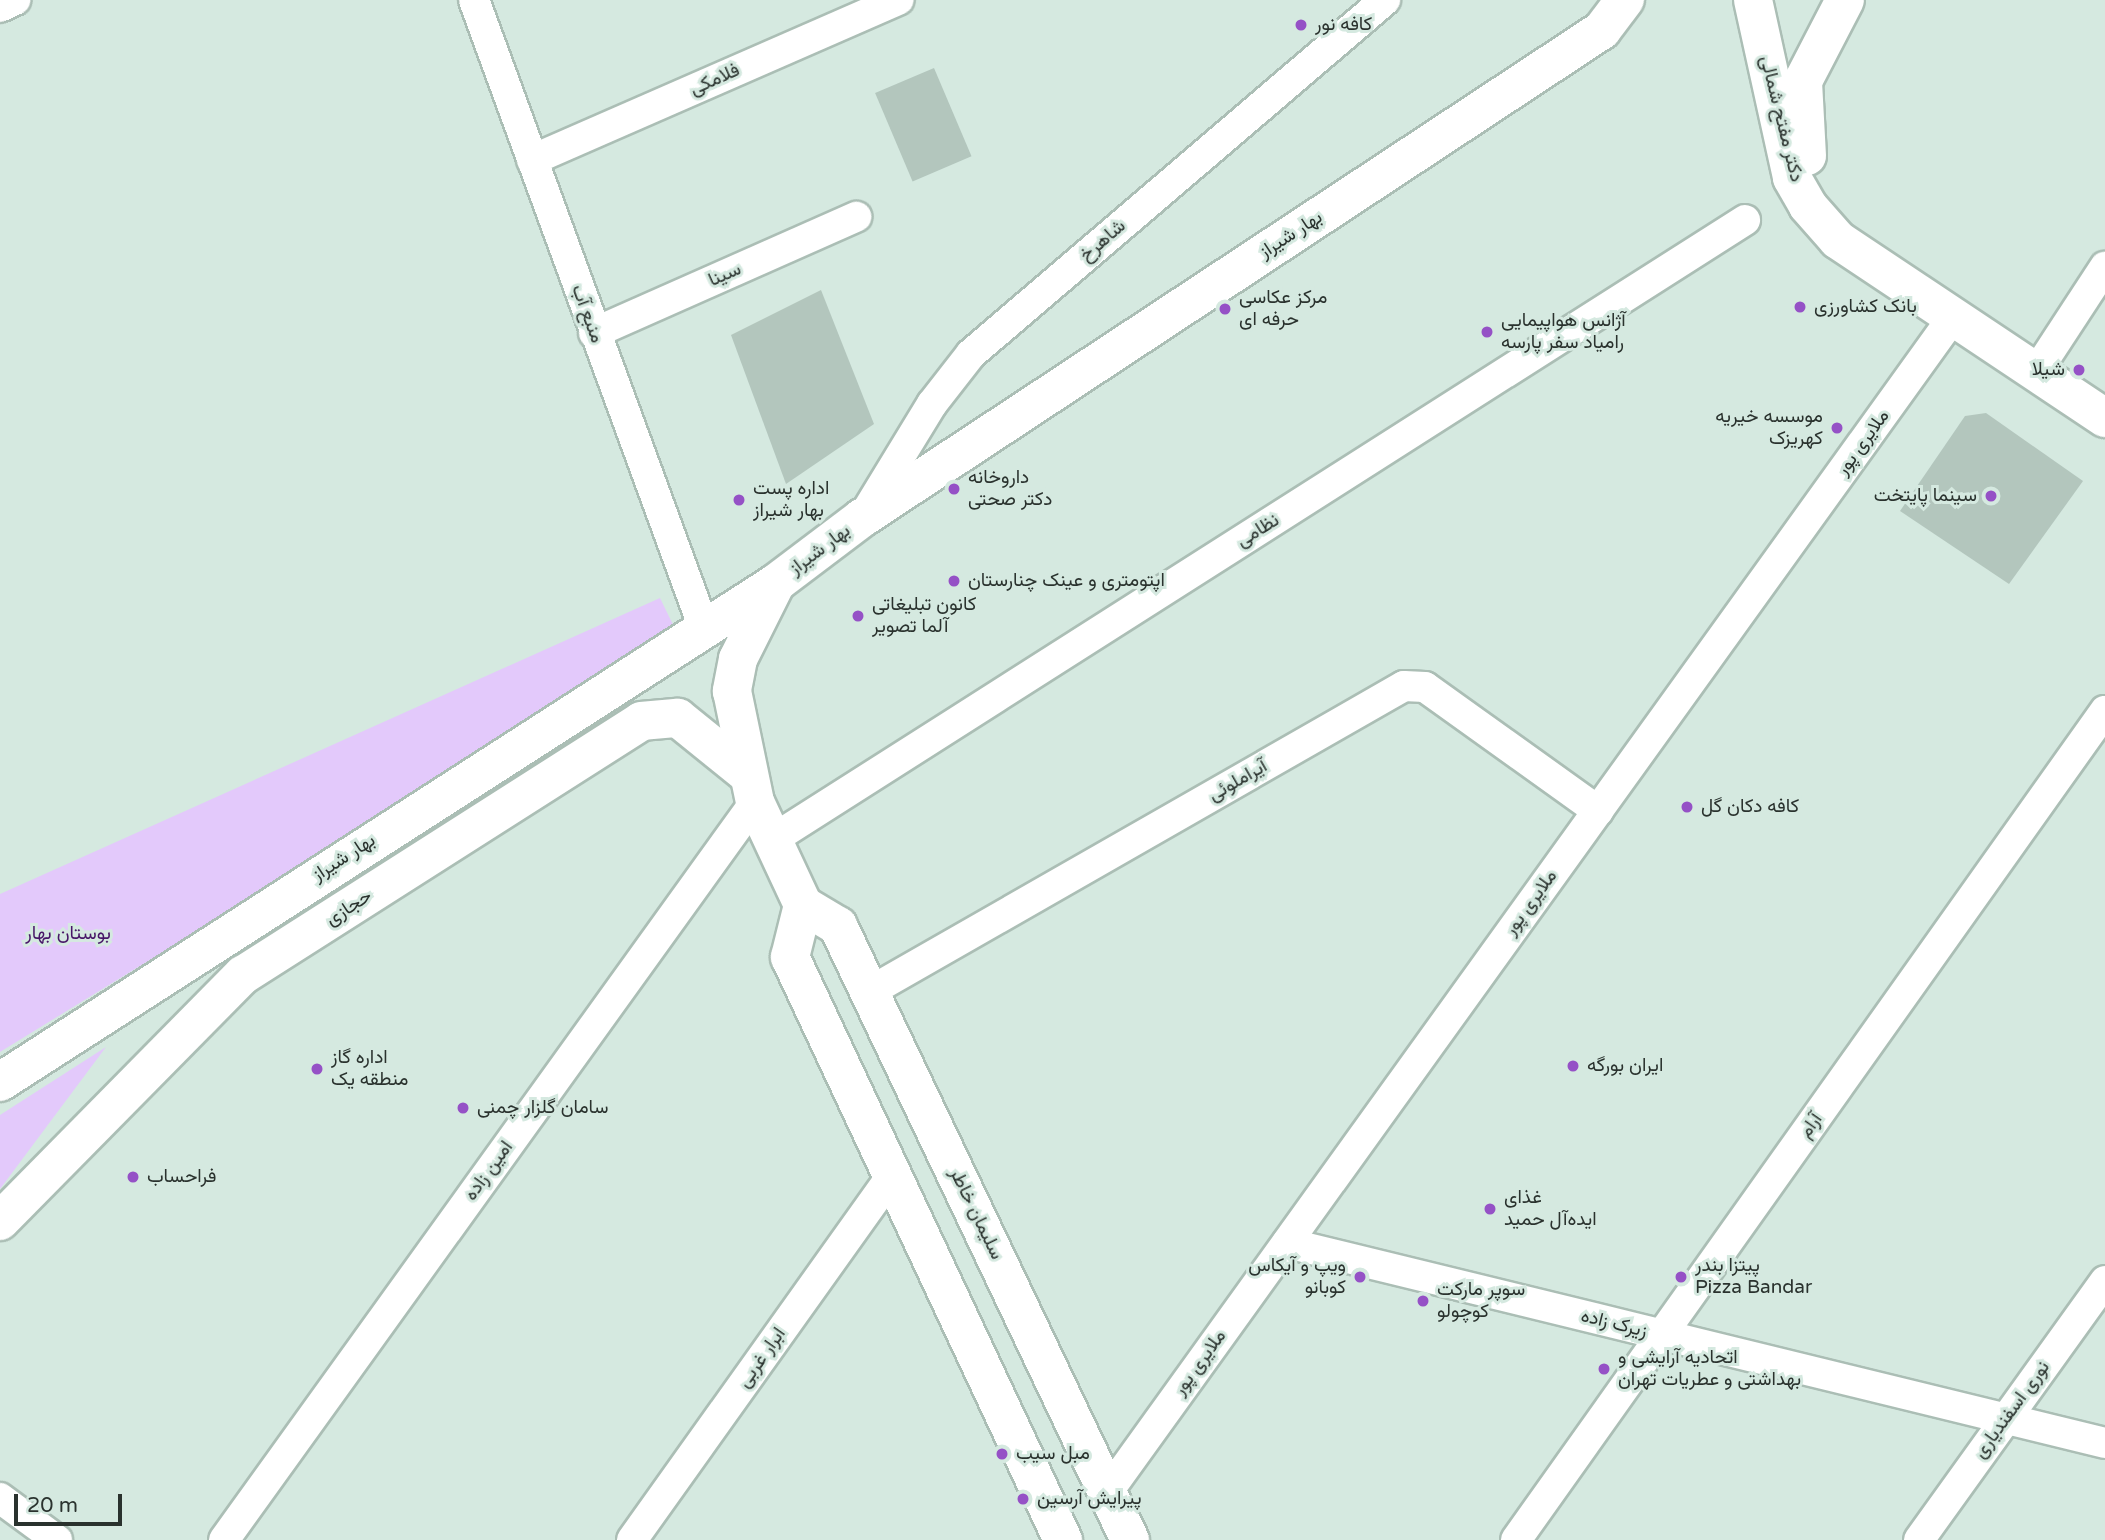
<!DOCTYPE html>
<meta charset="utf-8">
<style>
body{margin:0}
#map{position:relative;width:2105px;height:1540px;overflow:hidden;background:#d5e9e0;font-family:"Varela Round",Vazirmatn,sans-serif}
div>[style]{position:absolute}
.green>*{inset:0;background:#e3c9fb}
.building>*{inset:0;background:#b3c6bd;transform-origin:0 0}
.roads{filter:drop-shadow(2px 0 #abbeb5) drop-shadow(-2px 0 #abbeb5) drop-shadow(0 2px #abbeb5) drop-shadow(0 -2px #abbeb5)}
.street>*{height:30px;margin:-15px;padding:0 15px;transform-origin:15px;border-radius:15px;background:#fff}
.secondary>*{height:38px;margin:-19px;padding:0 19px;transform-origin:19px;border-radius:19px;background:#fff}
.dots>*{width:19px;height:19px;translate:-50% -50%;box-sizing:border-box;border:4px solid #d5e9e0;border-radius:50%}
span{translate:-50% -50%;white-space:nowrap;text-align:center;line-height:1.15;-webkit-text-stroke:6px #d5e9e0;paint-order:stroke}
.poi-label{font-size:19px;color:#2a322e}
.left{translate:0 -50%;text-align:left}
.right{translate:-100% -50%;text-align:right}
.street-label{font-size:19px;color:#2a322e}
.park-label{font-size:19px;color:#471667}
.scale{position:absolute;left:14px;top:1494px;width:108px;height:32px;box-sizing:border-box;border:4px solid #2a322e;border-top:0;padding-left:9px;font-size:21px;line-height:24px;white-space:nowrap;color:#2a322e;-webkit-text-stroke:5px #d5e9e0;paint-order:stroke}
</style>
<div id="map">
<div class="green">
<div style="clip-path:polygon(660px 598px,678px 635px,0 1052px,0 894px)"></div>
<div style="clip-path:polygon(106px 1047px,0 1189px,0 1115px)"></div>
</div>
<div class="building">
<div style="left:934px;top:68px;width:96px;height:64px;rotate:67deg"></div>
<div style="clip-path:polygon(821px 290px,874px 424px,786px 484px,731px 335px)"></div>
<div style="clip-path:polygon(1986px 413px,2083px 481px,2009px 584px,1900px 511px,1965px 416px)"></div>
</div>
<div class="roads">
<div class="street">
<div style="left:474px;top:0;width:669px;rotate:69.89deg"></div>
<div style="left:0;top:7px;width:17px;rotate:-25deg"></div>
<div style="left:532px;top:160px;width:400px;rotate:-23.6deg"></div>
<div style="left:594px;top:333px;width:287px;rotate:-23.9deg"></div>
<div style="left:2046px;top:357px;width:108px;rotate:-56.8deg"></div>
<div style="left:866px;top:512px;width:127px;rotate:-58.6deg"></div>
<div style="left:932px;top:404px;width:63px;rotate:-52deg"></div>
<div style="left:971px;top:354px;width:545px;rotate:-40.53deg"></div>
<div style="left:770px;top:841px;width:1156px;rotate:-32.49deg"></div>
<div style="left:869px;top:992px;width:616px;rotate:-29.77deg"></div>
<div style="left:1404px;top:686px;width:21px;rotate:3deg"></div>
<div style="left:1425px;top:687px;width:213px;rotate:35.6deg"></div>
<div style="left:1287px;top:1243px;width:842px;rotate:13.74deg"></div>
<div style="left:1109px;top:1490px;width:1446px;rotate:-54.26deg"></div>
<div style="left:0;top:1498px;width:71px;rotate:36.4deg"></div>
<div style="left:224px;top:1540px;width:909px;rotate:-54.26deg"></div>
<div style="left:632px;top:1540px;width:448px;rotate:-54.5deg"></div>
<div style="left:1516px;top:1540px;width:1017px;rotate:-54.61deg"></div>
<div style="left:1919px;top:1540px;width:319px;rotate:-54.3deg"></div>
</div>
<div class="secondary">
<div style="left:1753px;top:0;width:182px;rotate:77.6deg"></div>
<div style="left:1792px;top:178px;width:32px;rotate:60deg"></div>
<div style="left:1808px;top:206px;width:45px;rotate:48.6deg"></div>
<div style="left:1838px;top:240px;width:321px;rotate:33.7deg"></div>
<div style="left:1807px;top:156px;width:75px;rotate:-93.1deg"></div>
<div style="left:1803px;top:81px;width:91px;rotate:-62.6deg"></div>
<div style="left:776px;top:583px;width:85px;rotate:116.6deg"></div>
<div style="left:738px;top:659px;width:33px;rotate:101deg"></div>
<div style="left:732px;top:691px;width:113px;rotate:78.3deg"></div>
<div style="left:755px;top:802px;width:114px;rotate:65deg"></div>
<div style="left:803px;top:905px;width:41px;rotate:31deg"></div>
<div style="left:838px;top:926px;width:680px;rotate:64.57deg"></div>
<div style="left:803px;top:905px;width:54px;rotate:104deg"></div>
<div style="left:790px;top:957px;width:644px;rotate:64.91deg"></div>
<div style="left:0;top:1082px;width:923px;rotate:-32.74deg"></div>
<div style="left:776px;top:583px;width:108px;rotate:-37.1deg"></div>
<div style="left:862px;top:518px;width:886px;rotate:-33.4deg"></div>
<div style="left:1602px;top:30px;width:38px;rotate:-53deg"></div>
<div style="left:0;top:1221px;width:346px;rotate:-45.4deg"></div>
<div style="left:243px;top:975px;width:472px;rotate:-32.5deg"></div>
<div style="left:641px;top:721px;width:37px;rotate:-5deg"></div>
<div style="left:678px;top:718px;width:86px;rotate:38.9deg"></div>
</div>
</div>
<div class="dots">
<div style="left:1301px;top:25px;background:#9551c6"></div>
<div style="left:1800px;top:307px;background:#9551c6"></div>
<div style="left:1225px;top:309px;background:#9551c6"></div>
<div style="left:1487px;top:332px;background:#9551c6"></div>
<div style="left:2079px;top:370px;background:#9551c6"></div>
<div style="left:1837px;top:428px;background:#9551c6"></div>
<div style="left:954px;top:489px;background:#9551c6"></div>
<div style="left:1991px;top:496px;background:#9551c6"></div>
<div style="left:739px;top:500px;background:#9551c6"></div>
<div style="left:954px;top:581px;background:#9551c6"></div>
<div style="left:858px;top:616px;background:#9551c6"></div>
<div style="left:1687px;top:807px;background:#9551c6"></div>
<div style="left:1573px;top:1066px;background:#9551c6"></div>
<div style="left:317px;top:1069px;background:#9551c6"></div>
<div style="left:463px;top:1108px;background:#9551c6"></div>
<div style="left:133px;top:1177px;background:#9551c6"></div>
<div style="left:1490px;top:1209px;background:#9551c6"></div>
<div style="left:1360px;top:1277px;background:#9551c6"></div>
<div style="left:1681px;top:1277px;background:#9551c6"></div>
<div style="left:1423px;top:1301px;background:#9551c6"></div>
<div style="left:1604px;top:1369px;background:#9551c6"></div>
<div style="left:1002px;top:1454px;background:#9551c6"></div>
<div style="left:1023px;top:1499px;background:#9551c6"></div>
</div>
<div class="poi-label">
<span class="left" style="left:1315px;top:25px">کافه نور</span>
<span class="left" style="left:1239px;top:309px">مرکز عکاسی<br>حرفه ای</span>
<span class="left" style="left:1814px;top:307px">بانک کشاورزی</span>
<span class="left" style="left:1501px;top:332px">آژانس هواپیمایی<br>رامیاد سفر پارسه</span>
<span class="right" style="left:2065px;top:370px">شیلا</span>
<span class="right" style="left:1823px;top:428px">موسسه خیریه<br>کهریزک</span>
<span class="left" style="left:968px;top:489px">داروخانه<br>دکتر صحتی</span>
<span class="left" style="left:753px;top:500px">اداره پست<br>بهار شیراز</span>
<span class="right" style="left:1977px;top:496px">سینما پایتخت</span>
<span class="left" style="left:968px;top:581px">اپتومتری و عینک چنارستان</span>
<span class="left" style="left:872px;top:616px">کانون تبلیغاتی<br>آلما تصویر</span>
<span class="left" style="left:1701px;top:807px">کافه دکان گل</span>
<span class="left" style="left:331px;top:1069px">اداره گاز<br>منطقه یک</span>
<span class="left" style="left:1587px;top:1066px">ایران بورگه</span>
<span class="left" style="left:477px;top:1108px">سامان گلزار چمنی</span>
<span class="left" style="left:147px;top:1177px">فراحساب</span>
<span class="left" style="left:1504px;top:1209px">غذای<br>ایده‌آل حمید</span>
<span class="right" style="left:1346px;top:1277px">ویپ و آیکاس<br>کوبانو</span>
<span class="left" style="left:1695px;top:1277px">پیتزا بندر<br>Pizza Bandar</span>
<span class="left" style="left:1437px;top:1301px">سوپر مارکت<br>کوچولو</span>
<span class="left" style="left:1618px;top:1369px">اتحادیه آرایشی و<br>بهداشتی و عطریات تهران</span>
<span class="left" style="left:1016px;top:1454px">مبل سیب</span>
<span class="left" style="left:1037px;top:1499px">پیرایش آرسین</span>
</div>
<div class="street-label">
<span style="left:715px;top:80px;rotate:-24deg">فلامکی</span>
<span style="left:1781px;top:119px;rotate:76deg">دکتر مفتح شمالی</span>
<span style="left:1291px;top:235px;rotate:-33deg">بهار شیراز</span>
<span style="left:1103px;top:241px;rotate:-41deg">شاهرخ</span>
<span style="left:725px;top:275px;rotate:-24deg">سینا</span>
<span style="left:587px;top:314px;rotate:70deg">منبع آب</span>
<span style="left:1863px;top:443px;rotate:-54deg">ملایری پور</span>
<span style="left:1258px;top:531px;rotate:-32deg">نظامی</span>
<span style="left:820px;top:550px;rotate:-37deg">بهار شیراز</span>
<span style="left:1238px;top:781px;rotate:-30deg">آیراملوئی</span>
<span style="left:344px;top:858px;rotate:-33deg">بهار شیراز</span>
<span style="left:1531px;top:903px;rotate:-54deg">ملایری پور</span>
<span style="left:349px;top:908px;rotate:-33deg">حجازی</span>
<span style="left:1811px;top:1126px;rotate:-55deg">آرام</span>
<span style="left:489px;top:1171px;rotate:-54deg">امین زاده</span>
<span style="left:976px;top:1214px;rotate:64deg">سلیمان خاطر</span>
<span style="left:1614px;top:1324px;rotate:14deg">زیرک زاده</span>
<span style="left:762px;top:1358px;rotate:-55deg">ابرار غربی</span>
<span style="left:1200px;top:1363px;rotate:-54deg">ملایری پور</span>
<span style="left:2012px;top:1410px;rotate:-54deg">نوری اسفندیاری</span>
</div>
<div class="park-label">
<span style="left:68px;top:934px">بوستان بهار</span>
</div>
<div class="scale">20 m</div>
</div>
